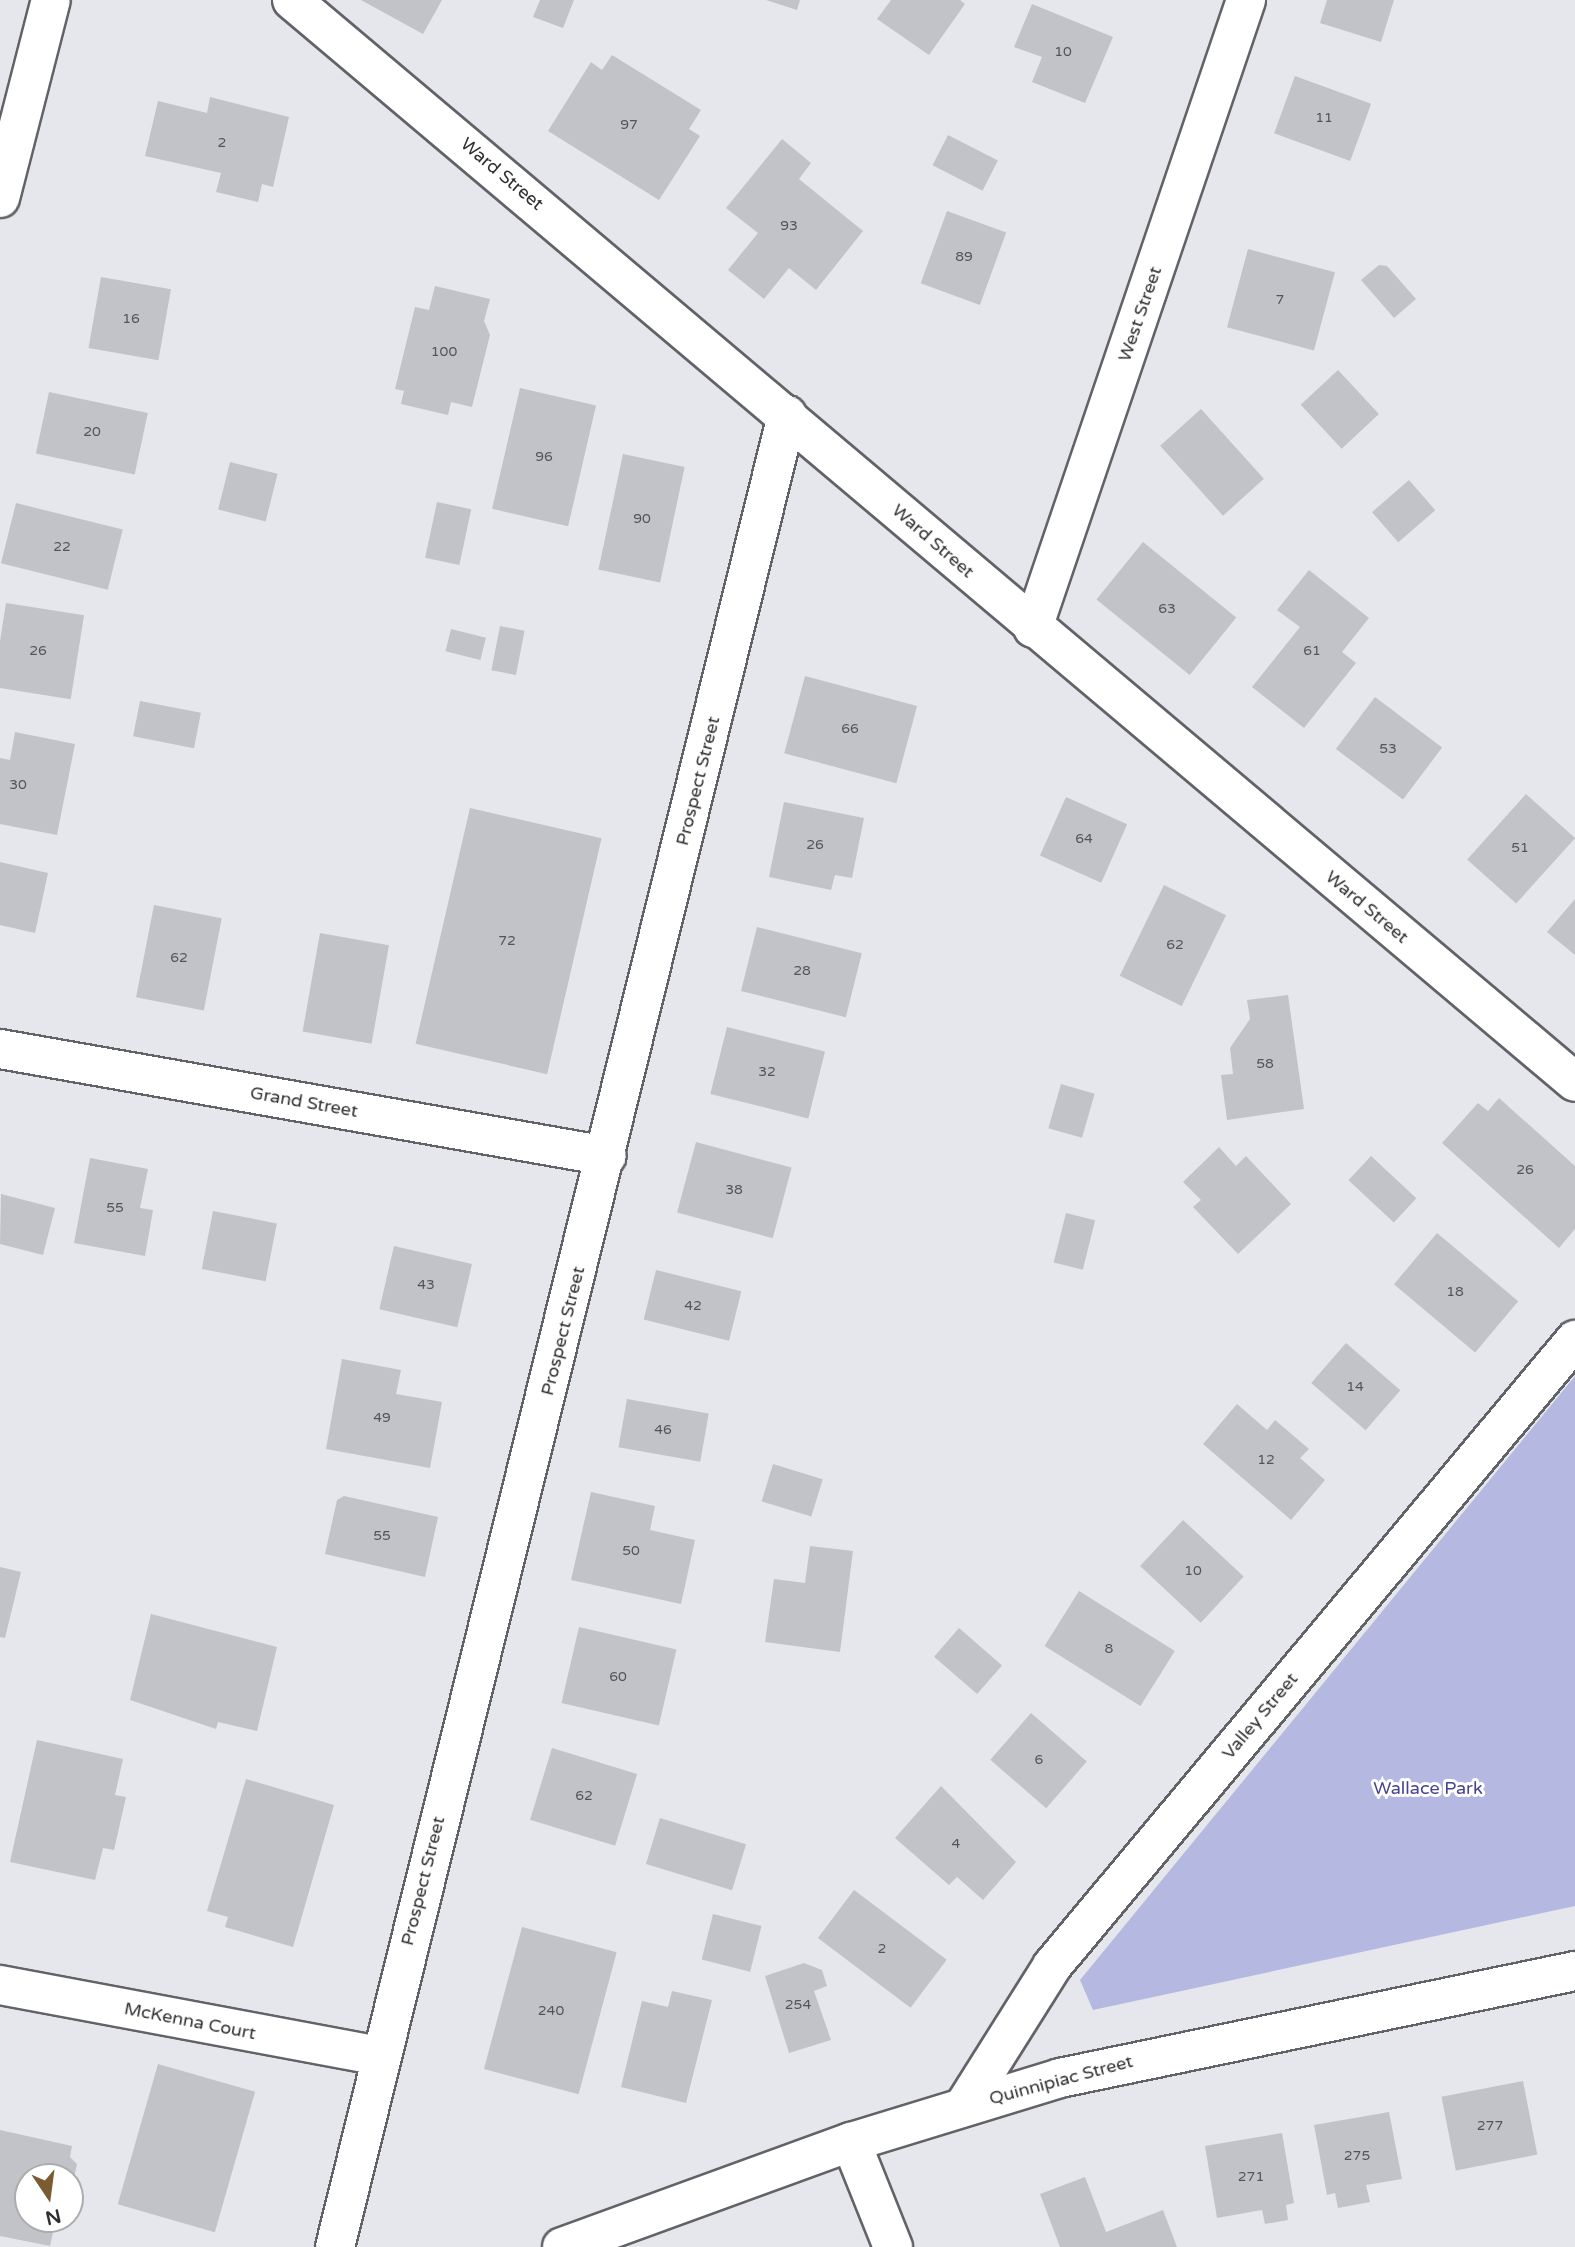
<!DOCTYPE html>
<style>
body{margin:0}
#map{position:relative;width:1575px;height:2247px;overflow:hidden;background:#e6e6ed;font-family:"Varela Round",sans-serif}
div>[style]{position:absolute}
.green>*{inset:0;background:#b5b9e1}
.building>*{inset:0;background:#c2c3c9;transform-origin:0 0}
.roads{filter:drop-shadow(2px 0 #626368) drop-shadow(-2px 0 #626368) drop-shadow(0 2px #626368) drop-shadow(0 -2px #626368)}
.minor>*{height:38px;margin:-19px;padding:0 19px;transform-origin:19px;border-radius:19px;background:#fff}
.major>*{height:38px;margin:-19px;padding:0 19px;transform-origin:19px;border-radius:19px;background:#fff}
span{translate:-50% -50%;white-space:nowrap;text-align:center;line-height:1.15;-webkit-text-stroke:6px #fff;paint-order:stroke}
.number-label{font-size:14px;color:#545458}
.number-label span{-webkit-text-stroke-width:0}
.street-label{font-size:18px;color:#2f2f32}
.park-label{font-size:18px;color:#46448e}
.north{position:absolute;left:14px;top:2163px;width:70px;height:70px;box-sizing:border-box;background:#fff;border:2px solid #acacad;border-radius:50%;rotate:167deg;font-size:19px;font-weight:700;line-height:28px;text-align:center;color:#2f2f32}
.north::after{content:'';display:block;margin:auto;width:24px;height:32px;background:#7b5b31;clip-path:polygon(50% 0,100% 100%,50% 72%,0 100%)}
</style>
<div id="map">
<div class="green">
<div style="clip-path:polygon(1575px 1376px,1575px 1906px,1093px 2010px,1080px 1980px)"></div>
</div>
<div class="building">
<div style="clip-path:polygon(361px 0,442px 0,423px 34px)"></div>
<div style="clip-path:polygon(540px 0,574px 0,563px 28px,533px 17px)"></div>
<div style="clip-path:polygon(766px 0,800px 0,797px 10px)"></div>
<div style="clip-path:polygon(891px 0,960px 0,965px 4px,929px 55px,877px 19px)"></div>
<div style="clip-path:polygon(1327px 0,1394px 0,1381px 42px,1320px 23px)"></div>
<div style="clip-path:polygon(1032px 4px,1113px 37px,1085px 103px,1032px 82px,1042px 57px,1014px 47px)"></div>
<div style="clip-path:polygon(612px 55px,701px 110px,689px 129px,700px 136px,659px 200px,548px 131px,591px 62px,602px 70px)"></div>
<div style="left:1295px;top:76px;width:81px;height:61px;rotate:20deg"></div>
<div style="clip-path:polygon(210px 97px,289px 117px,273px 187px,262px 184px,258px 202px,216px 192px,221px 173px,145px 156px,158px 101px,207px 113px)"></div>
<div style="left:948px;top:135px;width:56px;height:34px;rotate:27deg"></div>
<div style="clip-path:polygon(782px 139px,811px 163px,799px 179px,863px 231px,816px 290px,789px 268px,764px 299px,728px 270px,758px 233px,726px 208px)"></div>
<div style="left:947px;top:211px;width:63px;height:77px;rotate:20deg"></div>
<div style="left:1248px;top:249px;width:90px;height:81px;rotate:15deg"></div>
<div style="clip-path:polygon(1379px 265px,1387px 266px,1416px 299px,1394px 318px,1361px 280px)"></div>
<div style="left:101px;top:277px;width:71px;height:72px;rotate:10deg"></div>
<div style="clip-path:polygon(435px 286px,490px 299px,484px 321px,490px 335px,472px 407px,451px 402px,448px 415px,401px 404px,404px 391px,395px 389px,415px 307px,429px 310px)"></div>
<div style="left:1338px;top:370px;width:60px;height:51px;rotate:47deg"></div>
<div style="left:520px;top:388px;width:78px;height:124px;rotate:13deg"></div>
<div style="left:49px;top:392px;width:101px;height:63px;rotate:12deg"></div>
<div style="left:1201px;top:409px;width:94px;height:55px;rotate:48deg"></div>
<div style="left:623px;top:454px;width:63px;height:118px;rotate:12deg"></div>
<div style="left:230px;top:462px;width:49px;height:49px;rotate:14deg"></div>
<div style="left:1409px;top:480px;width:40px;height:49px;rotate:49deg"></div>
<div style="left:437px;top:502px;width:35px;height:57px;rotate:12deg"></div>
<div style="left:16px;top:503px;width:110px;height:62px;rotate:14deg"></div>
<div style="left:1143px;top:542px;width:120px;height:74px;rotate:39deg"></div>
<div style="clip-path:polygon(1309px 570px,1369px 618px,1342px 652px,1356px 663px,1304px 728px,1252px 687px,1300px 627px,1277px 610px)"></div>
<div style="left:6px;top:603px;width:79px;height:85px;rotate:9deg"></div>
<div style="left:500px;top:626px;width:25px;height:45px;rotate:11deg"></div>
<div style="left:451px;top:629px;width:36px;height:23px;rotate:14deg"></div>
<div style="left:805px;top:676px;width:116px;height:80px;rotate:15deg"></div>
<div style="left:1375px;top:697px;width:84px;height:65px;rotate:37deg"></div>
<div style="left:140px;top:701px;width:62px;height:36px;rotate:11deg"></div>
<div style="clip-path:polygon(15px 732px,75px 744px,57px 835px,0 824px,0 758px,10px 760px)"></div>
<div style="left:1526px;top:794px;width:66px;height:88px;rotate:42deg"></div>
<div style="left:1066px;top:797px;width:67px;height:64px;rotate:24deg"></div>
<div style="clip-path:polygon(784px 802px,864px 818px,852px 878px,835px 875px,831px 890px,769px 877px)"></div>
<div style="left:470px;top:808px;width:135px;height:242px;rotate:13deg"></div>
<div style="clip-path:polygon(0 862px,48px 873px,35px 933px,0 925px)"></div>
<div style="left:1164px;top:885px;width:69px;height:101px;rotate:26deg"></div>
<div style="clip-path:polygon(1575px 899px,1575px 955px,1547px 932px)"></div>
<div style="left:154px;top:905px;width:69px;height:94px;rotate:11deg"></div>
<div style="left:757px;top:927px;width:108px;height:66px;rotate:14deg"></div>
<div style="left:320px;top:933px;width:70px;height:100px;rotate:10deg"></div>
<div style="clip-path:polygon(1288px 995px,1304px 1109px,1227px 1120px,1221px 1075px,1233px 1074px,1230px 1048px,1250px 1019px,1247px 1000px)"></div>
<div style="left:727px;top:1027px;width:101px;height:69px;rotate:14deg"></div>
<div style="left:1061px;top:1084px;width:35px;height:46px;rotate:16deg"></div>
<div style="clip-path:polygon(1499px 1098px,1575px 1166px,1575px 1229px,1559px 1248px,1442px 1143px,1478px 1103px,1488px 1111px)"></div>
<div style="left:696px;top:1142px;width:99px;height:73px;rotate:15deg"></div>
<div style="clip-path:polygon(1219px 1147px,1236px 1166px,1246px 1156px,1291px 1204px,1238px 1254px,1193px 1207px,1201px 1200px,1183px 1182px)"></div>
<div style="left:1371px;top:1156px;width:62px;height:33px;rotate:43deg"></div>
<div style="clip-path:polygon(90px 1158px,148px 1169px,140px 1208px,153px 1210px,145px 1256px,74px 1243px)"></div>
<div style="clip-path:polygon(1px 1194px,55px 1208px,43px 1255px,0 1244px)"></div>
<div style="left:213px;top:1211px;width:65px;height:59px;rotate:11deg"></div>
<div style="left:1066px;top:1213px;width:30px;height:51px;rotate:14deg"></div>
<div style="left:1437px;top:1233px;width:106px;height:67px;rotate:40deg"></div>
<div style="left:394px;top:1246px;width:80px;height:65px;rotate:13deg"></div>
<div style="left:656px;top:1270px;width:88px;height:51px;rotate:14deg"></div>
<div style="left:1346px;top:1343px;width:72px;height:53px;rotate:41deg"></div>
<div style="clip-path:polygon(342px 1359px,401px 1370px,396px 1394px,442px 1402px,430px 1468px,326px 1449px)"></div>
<div style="left:627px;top:1399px;width:83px;height:49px;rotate:10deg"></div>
<div style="clip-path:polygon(1237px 1404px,1267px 1430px,1275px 1420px,1309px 1449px,1300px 1458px,1325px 1480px,1291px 1520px,1203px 1444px)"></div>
<div style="left:773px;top:1464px;width:52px;height:39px;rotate:17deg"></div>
<div style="clip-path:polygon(591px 1492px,655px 1506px,650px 1530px,695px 1540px,681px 1604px,571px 1580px)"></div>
<div style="clip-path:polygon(344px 1496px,438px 1517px,425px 1577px,325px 1554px,337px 1500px)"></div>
<div style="left:1183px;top:1520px;width:83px;height:63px;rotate:43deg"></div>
<div style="clip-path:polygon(810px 1546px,853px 1551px,840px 1652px,765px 1642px,774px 1579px,805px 1583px)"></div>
<div style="clip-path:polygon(0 1567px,21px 1572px,5px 1638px,0 1637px)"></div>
<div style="left:1079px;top:1591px;width:113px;height:65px;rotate:32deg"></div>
<div style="clip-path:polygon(151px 1614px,277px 1647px,257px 1731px,218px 1722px,216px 1729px,130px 1700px)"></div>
<div style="left:579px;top:1627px;width:100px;height:78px;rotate:13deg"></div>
<div style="left:959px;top:1628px;width:57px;height:38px;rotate:41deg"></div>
<div style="left:1031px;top:1713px;width:74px;height:62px;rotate:41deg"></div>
<div style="clip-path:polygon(37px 1740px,123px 1759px,115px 1795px,126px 1797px,114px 1850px,103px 1848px,95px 1880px,10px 1862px)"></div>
<div style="left:552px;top:1748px;width:89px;height:75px;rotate:17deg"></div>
<div style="clip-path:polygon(246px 1779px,334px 1805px,293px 1947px,225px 1927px,228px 1917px,207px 1911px)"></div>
<div style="clip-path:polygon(941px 1786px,1016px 1862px,983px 1900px,957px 1877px,949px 1885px,895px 1838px)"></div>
<div style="left:660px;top:1818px;width:90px;height:48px;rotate:17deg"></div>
<div style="left:854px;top:1890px;width:116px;height:60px;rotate:37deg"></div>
<div style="left:713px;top:1914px;width:50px;height:47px;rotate:14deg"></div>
<div style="left:522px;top:1927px;width:98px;height:147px;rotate:15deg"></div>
<div style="clip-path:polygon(804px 1963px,822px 1970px,827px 1986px,814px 1991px,831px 2040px,789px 2053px,765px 1976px)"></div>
<div style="clip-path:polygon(672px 1991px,712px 2000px,686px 2103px,621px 2087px,642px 2001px,668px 2007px)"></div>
<div style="left:158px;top:2064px;width:101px;height:146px;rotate:16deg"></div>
<div style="left:1523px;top:2081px;width:75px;height:83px;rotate:79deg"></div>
<div style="clip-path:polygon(1389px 2112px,1402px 2179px,1366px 2185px,1370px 2202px,1338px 2208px,1335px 2193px,1327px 2195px,1314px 2125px)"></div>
<div style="clip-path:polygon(0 2130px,72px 2146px,70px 2157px,77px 2164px,71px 2193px,70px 2177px,28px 2177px,28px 2219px,56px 2219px,50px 2246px,0 2236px)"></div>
<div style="clip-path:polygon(1282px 2133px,1294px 2203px,1286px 2205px,1288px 2220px,1265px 2224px,1262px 2210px,1217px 2218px,1205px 2146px)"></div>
<div style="clip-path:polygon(1085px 2177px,1106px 2232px,1163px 2210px,1177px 2247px,1060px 2247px,1040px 2194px)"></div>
</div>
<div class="roads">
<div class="minor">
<div style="left:292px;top:0;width:1678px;rotate:40.14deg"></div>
<div style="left:0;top:198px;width:204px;rotate:-75.6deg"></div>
<div style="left:1033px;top:628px;width:663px;rotate:-71.26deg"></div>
<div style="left:0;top:1049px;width:616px;rotate:10deg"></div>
<div style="left:0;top:1985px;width:387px;rotate:10.6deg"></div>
<div style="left:964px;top:2106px;width:165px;rotate:-57.8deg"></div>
<div style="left:1052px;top:1966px;width:816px;rotate:-50.12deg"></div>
<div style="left:851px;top:2142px;width:113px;rotate:68.2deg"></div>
<div style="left:335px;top:2247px;width:1887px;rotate:-76.14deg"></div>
</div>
<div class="major">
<div style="left:562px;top:2247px;width:307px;rotate:-20deg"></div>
<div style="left:851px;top:2142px;width:219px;rotate:-17deg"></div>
<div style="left:1060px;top:2078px;width:526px;rotate:-11.74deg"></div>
</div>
</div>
<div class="number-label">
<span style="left:1063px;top:52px">10</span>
<span style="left:1324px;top:118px">11</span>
<span style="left:629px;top:125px">97</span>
<span style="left:222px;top:143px">2</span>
<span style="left:789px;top:226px">93</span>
<span style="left:964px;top:257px">89</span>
<span style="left:1280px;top:300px">7</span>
<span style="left:131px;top:319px">16</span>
<span style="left:444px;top:352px">100</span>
<span style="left:92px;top:432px">20</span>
<span style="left:544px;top:457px">96</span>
<span style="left:642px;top:519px">90</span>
<span style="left:62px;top:547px">22</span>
<span style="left:1167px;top:609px">63</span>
<span style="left:38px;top:651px">26</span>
<span style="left:1312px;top:651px">61</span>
<span style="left:850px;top:729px">66</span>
<span style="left:1388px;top:749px">53</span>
<span style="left:18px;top:785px">30</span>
<span style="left:1084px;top:839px">64</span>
<span style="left:815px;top:845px">26</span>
<span style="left:1520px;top:848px">51</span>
<span style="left:507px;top:941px">72</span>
<span style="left:1175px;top:945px">62</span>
<span style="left:179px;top:958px">62</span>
<span style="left:802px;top:971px">28</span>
<span style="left:1265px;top:1064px">58</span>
<span style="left:767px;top:1072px">32</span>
<span style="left:1525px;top:1170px">26</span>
<span style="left:734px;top:1190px">38</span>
<span style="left:115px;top:1208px">55</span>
<span style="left:426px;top:1285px">43</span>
<span style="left:1455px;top:1292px">18</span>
<span style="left:693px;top:1306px">42</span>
<span style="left:1355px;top:1387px">14</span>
<span style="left:382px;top:1418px">49</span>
<span style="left:663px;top:1430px">46</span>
<span style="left:1266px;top:1460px">12</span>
<span style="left:382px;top:1536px">55</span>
<span style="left:631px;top:1551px">50</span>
<span style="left:1193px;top:1571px">10</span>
<span style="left:1109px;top:1649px">8</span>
<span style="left:618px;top:1677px">60</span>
<span style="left:1039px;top:1760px">6</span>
<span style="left:584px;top:1796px">62</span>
<span style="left:956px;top:1844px">4</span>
<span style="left:882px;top:1949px">2</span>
<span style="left:798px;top:2005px">254</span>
<span style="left:551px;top:2011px">240</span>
<span style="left:1490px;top:2126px">277</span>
<span style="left:1357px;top:2156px">275</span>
<span style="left:1251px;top:2177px">271</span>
</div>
<div class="street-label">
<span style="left:502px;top:174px;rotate:40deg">Ward Street</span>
<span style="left:1140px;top:314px;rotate:-71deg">West Street</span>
<span style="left:933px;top:541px;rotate:41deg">Ward Street</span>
<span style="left:698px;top:781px;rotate:-76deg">Prospect Street</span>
<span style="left:1367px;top:907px;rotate:40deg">Ward Street</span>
<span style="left:304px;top:1102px;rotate:10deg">Grand Street</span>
<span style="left:563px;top:1331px;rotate:-76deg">Prospect Street</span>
<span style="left:1260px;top:1716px;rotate:-50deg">Valley Street</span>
<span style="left:423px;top:1881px;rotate:-76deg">Prospect Street</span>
<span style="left:190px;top:2021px;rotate:11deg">McKenna Court</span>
<span style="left:1061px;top:2080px;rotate:-15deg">Quinnipiac Street</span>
</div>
<div class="park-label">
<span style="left:1428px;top:1788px">Wallace Park</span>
</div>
<div class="north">N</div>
</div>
